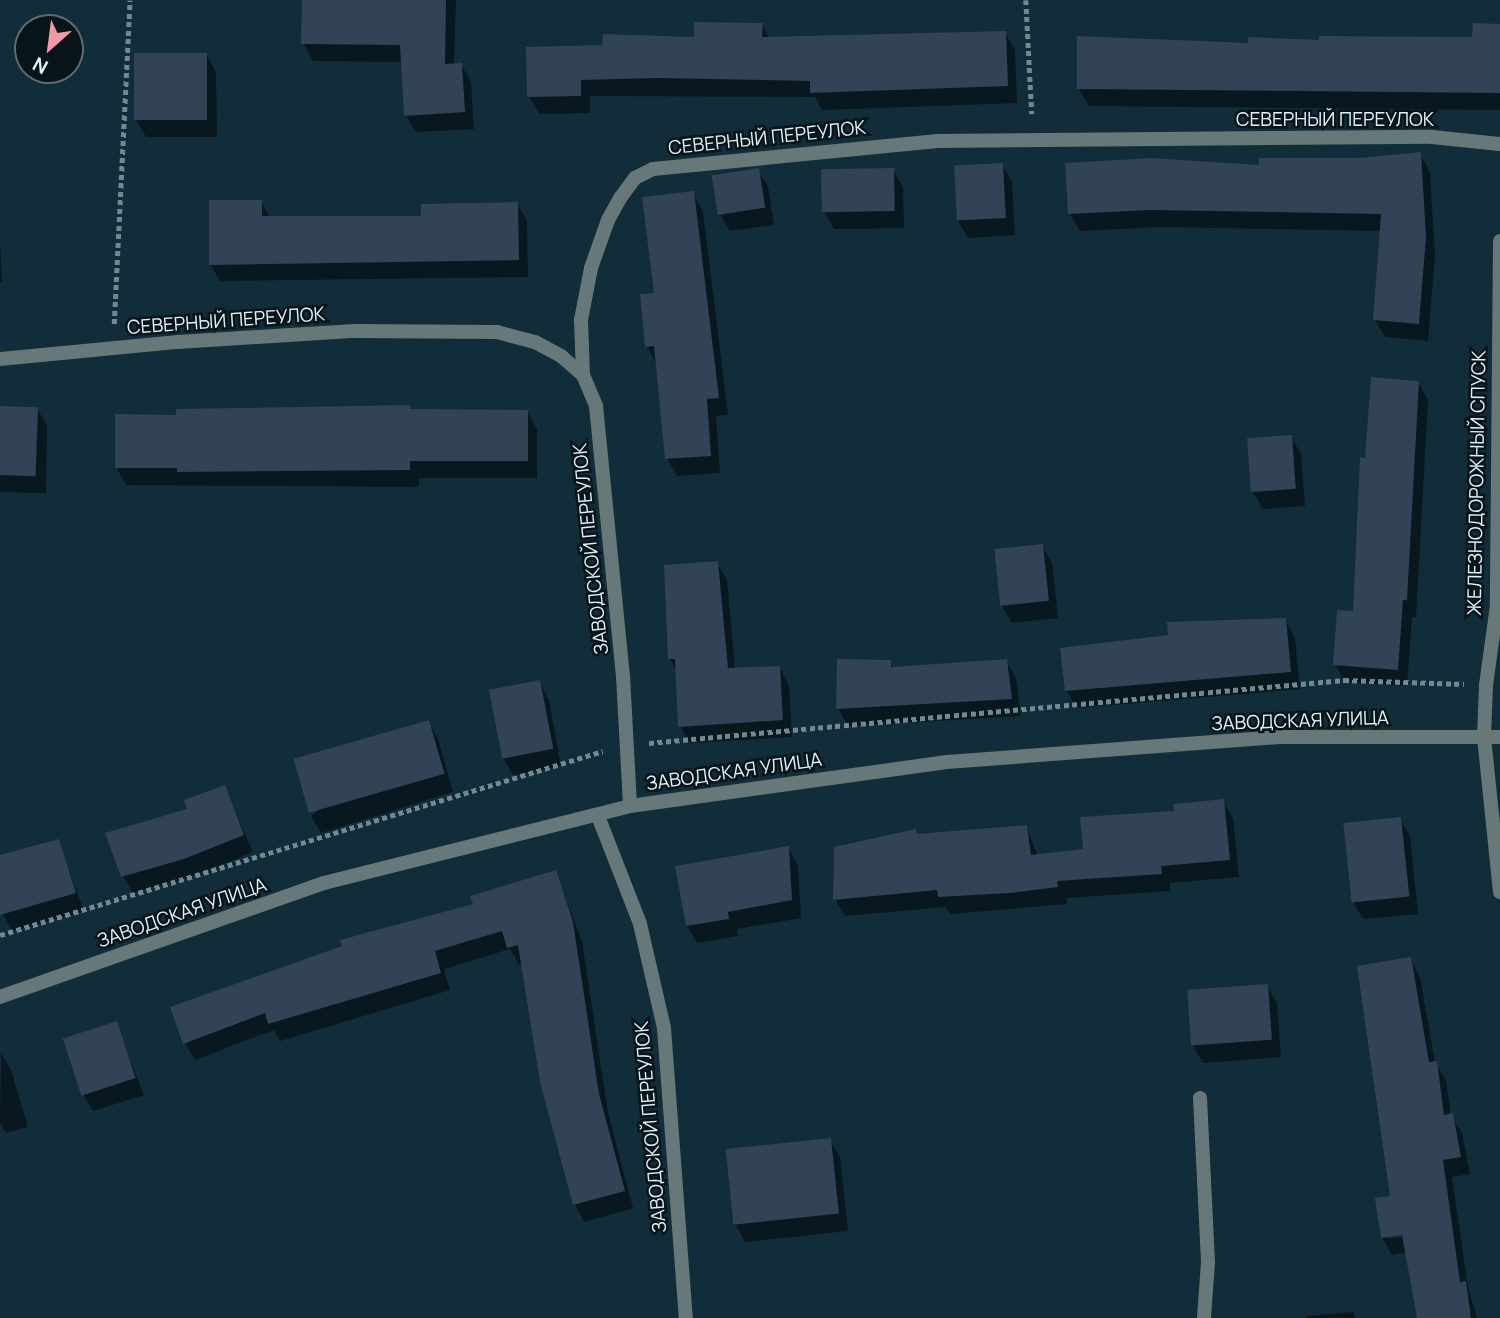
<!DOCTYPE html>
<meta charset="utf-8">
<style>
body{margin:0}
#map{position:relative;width:1500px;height:1318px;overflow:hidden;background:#102d39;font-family:Manrope,sans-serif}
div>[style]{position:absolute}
.shadow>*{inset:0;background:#0007}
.building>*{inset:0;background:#324257;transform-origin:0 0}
.path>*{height:4.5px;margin-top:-2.25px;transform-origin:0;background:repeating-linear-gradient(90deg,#718993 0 5px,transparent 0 8.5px)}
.service>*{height:14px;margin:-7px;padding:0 7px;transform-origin:7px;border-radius:7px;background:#687878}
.minor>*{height:14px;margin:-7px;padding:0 7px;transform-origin:7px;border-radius:7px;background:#687878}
span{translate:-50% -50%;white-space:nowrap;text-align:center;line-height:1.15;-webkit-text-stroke:5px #081419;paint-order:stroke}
.street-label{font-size:19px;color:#dff0f8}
.north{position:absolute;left:14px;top:14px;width:70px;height:70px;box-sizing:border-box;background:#081419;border:2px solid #5e6c72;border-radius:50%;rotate:208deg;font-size:19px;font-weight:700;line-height:28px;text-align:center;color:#dff0f8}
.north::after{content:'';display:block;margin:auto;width:24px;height:32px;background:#f49aa6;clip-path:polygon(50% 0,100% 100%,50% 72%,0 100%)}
</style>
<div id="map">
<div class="shadow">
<div style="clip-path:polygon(303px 0,456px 0,454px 65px,461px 64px,471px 82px,474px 129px,416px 132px,406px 115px,403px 62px,313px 61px,303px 43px)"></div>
<div style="clip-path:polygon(762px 25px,769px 38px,1005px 33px,1015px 50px,1017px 103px,822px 110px,815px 97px,590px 96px,590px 113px,539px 114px,529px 96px,604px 47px,696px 38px)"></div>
<div style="clip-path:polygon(1500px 26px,1500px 110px,1089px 106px,1079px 89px,1249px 44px,1473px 39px)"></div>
<div style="clip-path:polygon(206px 54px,216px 72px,217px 137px,146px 137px,136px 120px)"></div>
<div style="clip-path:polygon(1420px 154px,1430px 172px,1435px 256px,1428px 341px,1385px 337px,1375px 320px,1381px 231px,1160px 227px,1080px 231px,1070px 214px,1261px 167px)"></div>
<div style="clip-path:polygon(1002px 165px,1012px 182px,1015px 235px,968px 238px,958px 221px)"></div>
<div style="clip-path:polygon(758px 170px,768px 187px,774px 225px,730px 231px,720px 214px)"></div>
<div style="clip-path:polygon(893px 170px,903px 187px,904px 228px,834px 229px,824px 212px)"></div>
<div style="clip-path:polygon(693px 193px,703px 211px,728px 415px,716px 416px,720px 473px,677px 476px,667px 458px,657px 364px,647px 347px)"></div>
<div style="clip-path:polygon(261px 202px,270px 217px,423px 217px,517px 203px,527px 221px,528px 277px,220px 281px,210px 264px)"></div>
<div style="clip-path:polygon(0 243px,2px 282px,0 282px)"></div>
<div style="clip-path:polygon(1418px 382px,1428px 400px,1416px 617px,1412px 617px,1407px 686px,1345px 682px,1335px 664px,1354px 613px,1366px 459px)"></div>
<div style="clip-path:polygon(409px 406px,411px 410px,527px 411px,537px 429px,537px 478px,419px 478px,419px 487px,126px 485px,116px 467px,178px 416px)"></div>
<div style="clip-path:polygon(37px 408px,47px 426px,46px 493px,0 492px,0 409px)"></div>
<div style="clip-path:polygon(1291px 437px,1301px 454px,1305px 506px,1263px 509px,1253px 492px)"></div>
<div style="clip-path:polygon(1042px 546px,1052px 563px,1058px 618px,1012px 623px,1002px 606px)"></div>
<div style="clip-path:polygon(717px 563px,727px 580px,735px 669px,779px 667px,789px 685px,792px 737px,690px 743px,680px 726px,677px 671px,670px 659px)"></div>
<div style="clip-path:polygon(1285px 620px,1295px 638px,1300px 689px,1076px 708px,1066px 690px)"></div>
<div style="clip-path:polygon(1006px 661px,1016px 678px,1021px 716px,848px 726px,838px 708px,890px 662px,893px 668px)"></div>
<div style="clip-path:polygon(539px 682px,549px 700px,561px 766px,513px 775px,503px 758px)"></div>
<div style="clip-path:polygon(428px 722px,438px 739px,453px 792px,321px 833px,311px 816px)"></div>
<div style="clip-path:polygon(224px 787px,253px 852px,194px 876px,133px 893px,123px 876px,189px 810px)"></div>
<div style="clip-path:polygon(1223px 801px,1233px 818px,1239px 877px,1170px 883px,1170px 891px,1066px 898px,1067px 904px,950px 914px,946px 907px,845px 916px,835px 899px,918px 836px,1026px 827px,1038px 856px,1085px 851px,1176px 813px)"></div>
<div style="clip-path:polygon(1400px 819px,1410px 836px,1418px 914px,1363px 919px,1353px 902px)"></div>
<div style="clip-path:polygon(58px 841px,84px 911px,12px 931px,0 909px,0 857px)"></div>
<div style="clip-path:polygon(788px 848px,798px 865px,801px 918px,737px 929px,738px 936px,697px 943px,687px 926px)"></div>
<div style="clip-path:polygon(555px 872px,582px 941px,608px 1113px,633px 1208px,584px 1222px,575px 1204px,523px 964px,519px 965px,510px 949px,444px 969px,450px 990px,280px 1041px,274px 1030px,195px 1060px,185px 1043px,475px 905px)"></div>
<div style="clip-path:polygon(evenodd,1410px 959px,1420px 977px,1435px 1063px,1446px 1080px,1451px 1116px,1462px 1133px,1470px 1174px,1452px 1177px,1468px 1287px,1477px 1318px,1418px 1318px,1407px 1252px,1392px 1255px,1382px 1237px,1392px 1197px,1410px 959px,1411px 1232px,1411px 1235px,1387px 1239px,1387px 1235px,1411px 1232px)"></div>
<div style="clip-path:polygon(1267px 986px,1277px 1003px,1281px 1057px,1203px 1063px,1193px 1046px)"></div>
<div style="clip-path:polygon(116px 1024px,144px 1095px,93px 1111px,83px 1094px)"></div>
<div style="clip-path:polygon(1px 1053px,11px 1070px,28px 1127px,6px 1133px,0 1123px)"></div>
<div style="clip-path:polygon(830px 1140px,840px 1157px,848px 1231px,745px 1242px,735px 1224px)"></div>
<div style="clip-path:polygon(1353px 1312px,1356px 1318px,1306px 1318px,1306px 1316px)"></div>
</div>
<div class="building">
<div style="clip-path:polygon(302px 0,446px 0,445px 64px,462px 63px,465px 112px,404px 116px,400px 45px,301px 44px)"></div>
<div style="clip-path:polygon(694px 22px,763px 23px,762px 37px,1006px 31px,1008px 86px,810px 93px,810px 81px,657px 78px,581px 80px,581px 96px,527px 97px,526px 47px,602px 45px,603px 34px,694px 37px)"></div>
<div style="clip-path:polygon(1473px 23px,1500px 24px,1500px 93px,1077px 89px,1077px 36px,1248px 43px,1248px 37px,1319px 40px,1319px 36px,1472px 37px)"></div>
<div style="left:134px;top:53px;width:73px;height:67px"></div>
<div style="clip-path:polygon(1421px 152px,1426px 237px,1419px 324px,1373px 320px,1381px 214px,1149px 210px,1068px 214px,1065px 163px,1152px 158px,1259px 165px,1259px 158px,1359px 158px)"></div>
<div style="left:1003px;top:163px;width:55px;height:49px;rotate:87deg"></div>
<div style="left:759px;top:168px;width:40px;height:48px;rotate:81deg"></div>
<div style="left:894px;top:168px;width:43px;height:73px;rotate:89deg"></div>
<div style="clip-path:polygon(694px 191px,719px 398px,707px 399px,711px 456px,665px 459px,654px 346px,645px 347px,640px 294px,654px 293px,642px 197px)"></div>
<div style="clip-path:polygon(209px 200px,262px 200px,262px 216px,421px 216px,421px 204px,518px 202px,519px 260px,209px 265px)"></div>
<div style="clip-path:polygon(1371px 377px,1419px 381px,1407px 600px,1403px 600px,1398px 670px,1333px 665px,1337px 610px,1353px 611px,1360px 457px,1365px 458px)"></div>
<div style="clip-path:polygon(410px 405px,410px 409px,528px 410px,528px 461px,410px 461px,410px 470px,177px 472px,177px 468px,115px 468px,115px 414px,176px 415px,176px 409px)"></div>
<div style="left:0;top:406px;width:38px;height:69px;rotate:2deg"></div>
<div style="left:1292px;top:435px;width:54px;height:45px;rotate:86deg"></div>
<div style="left:1043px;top:544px;width:57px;height:49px;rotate:84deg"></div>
<div style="clip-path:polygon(718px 561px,728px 668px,780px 666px,783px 720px,678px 727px,675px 659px,668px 659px,664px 565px)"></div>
<div style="clip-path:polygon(1286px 618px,1291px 672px,1065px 691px,1060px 648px,1168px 635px,1167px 622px)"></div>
<div style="clip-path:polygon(837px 659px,891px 660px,891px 667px,1007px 659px,1012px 699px,836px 709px)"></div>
<div style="left:540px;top:680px;width:70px;height:52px;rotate:79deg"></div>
<div style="left:429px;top:720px;width:56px;height:141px;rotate:74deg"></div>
<div style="clip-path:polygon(225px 785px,244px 835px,184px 859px,121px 877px,105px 833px,187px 809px,184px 800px)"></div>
<div style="clip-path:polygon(1224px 799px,1230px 860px,1161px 866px,1162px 874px,1057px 881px,1058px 887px,1010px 893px,938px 897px,937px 890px,833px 900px,834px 847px,916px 829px,917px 834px,1027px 825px,1031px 855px,1083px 849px,1080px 817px,1174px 811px,1173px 804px)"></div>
<div style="left:1401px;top:817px;width:80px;height:58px;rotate:84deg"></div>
<div style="clip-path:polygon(59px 839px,76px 893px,0 915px,0 855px)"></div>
<div style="clip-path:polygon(789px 846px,792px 900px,728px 912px,729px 919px,686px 926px,675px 866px)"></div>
<div style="clip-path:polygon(556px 870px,573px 922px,599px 1094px,625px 1191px,573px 1205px,540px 1082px,518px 945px,507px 948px,502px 931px,435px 951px,441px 973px,268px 1024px,265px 1013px,183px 1044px,170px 1007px,342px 946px,340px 940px,473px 904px,470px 896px)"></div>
<div style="clip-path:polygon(1411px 957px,1429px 1062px,1437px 1061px,1444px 1115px,1453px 1113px,1461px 1157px,1443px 1160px,1460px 1282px,1466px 1281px,1471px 1318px,1417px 1318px,1402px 1235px,1381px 1238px,1375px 1198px,1390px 1196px,1357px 966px)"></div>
<div style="left:1268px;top:984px;width:56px;height:81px;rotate:86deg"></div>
<div style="left:117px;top:1021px;width:60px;height:57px;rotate:72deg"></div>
<div style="left:831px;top:1138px;width:76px;height:106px;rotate:84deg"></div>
</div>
<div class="path">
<div style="left:1026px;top:0;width:114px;rotate:87deg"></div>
<div style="left:114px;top:324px;width:324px;rotate:-87.2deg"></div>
<div style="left:649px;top:743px;width:698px;rotate:-5.18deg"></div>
<div style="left:1344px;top:680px;width:120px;rotate:1.9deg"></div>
<div style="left:0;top:935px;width:630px;rotate:-16.97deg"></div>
</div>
<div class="service">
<div style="left:583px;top:375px;width:55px;rotate:-92.1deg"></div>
<div style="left:581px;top:320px;width:53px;rotate:-79.1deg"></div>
<div style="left:591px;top:268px;width:51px;rotate:-70.5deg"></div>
<div style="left:608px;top:220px;width:26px;rotate:-61deg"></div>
<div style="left:621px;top:197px;width:24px;rotate:-54deg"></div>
<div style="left:635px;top:178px;width:20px;rotate:-27deg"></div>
<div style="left:653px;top:169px;width:286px;rotate:-5.6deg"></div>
<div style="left:938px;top:141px;width:494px;rotate:-0.5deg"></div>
<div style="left:1432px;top:137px;width:68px;rotate:5.9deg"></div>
<div style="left:598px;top:816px;width:116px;rotate:68.7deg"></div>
<div style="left:640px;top:924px;width:107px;rotate:77deg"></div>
<div style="left:664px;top:1028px;width:291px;rotate:85.7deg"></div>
<div style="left:1200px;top:1098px;width:164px;rotate:87.2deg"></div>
<div style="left:1208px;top:1262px;width:56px;rotate:94.1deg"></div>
</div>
<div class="minor">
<div style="left:1500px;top:241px;width:364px;rotate:90.5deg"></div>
<div style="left:1497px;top:605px;width:81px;rotate:97.8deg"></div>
<div style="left:1486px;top:685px;width:52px;rotate:92.2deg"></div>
<div style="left:1484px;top:737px;width:156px;rotate:84.1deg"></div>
<div style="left:0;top:359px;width:179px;rotate:-5.5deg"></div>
<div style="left:178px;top:342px;width:177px;rotate:-3.6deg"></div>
<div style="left:355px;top:331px;width:142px;rotate:0.4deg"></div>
<div style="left:497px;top:332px;width:39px;rotate:15deg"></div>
<div style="left:535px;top:342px;width:30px;rotate:28deg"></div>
<div style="left:561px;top:356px;width:29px;rotate:41deg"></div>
<div style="left:583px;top:375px;width:34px;rotate:67deg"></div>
<div style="left:596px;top:406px;width:271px;rotate:84.3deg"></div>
<div style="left:623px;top:676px;width:130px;rotate:86.9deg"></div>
<div style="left:0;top:997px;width:343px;rotate:-19.4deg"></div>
<div style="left:324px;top:883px;width:316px;rotate:-14.1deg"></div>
<div style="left:630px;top:806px;width:320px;rotate:-7.9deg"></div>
<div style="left:947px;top:762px;width:334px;rotate:-4.3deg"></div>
<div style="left:1280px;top:737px;width:220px"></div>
</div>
<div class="street-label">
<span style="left:1335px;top:120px">СЕВЕРНЫЙ ПЕРЕУЛОК</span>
<span style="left:767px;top:138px;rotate:-6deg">СЕВЕРНЫЙ ПЕРЕУЛОК</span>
<span style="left:226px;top:321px;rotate:-4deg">СЕВЕРНЫЙ ПЕРЕУЛОК</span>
<span style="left:1477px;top:483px;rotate:-89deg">ЖЕЛЕЗНОДОРОЖНЫЙ СПУСК</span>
<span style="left:591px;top:549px;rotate:-96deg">ЗАВОДСКОЙ ПЕРЕУЛОК</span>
<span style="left:1300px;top:721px;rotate:-2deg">ЗАВОДСКАЯ УЛИЦА</span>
<span style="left:734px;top:772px;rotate:-8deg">ЗАВОДСКАЯ УЛИЦА</span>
<span style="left:182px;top:913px;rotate:-19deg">ЗАВОДСКАЯ УЛИЦА</span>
<span style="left:651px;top:1127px;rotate:-95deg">ЗАВОДСКОЙ ПЕРЕУЛОК</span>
</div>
<div class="north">N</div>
</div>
